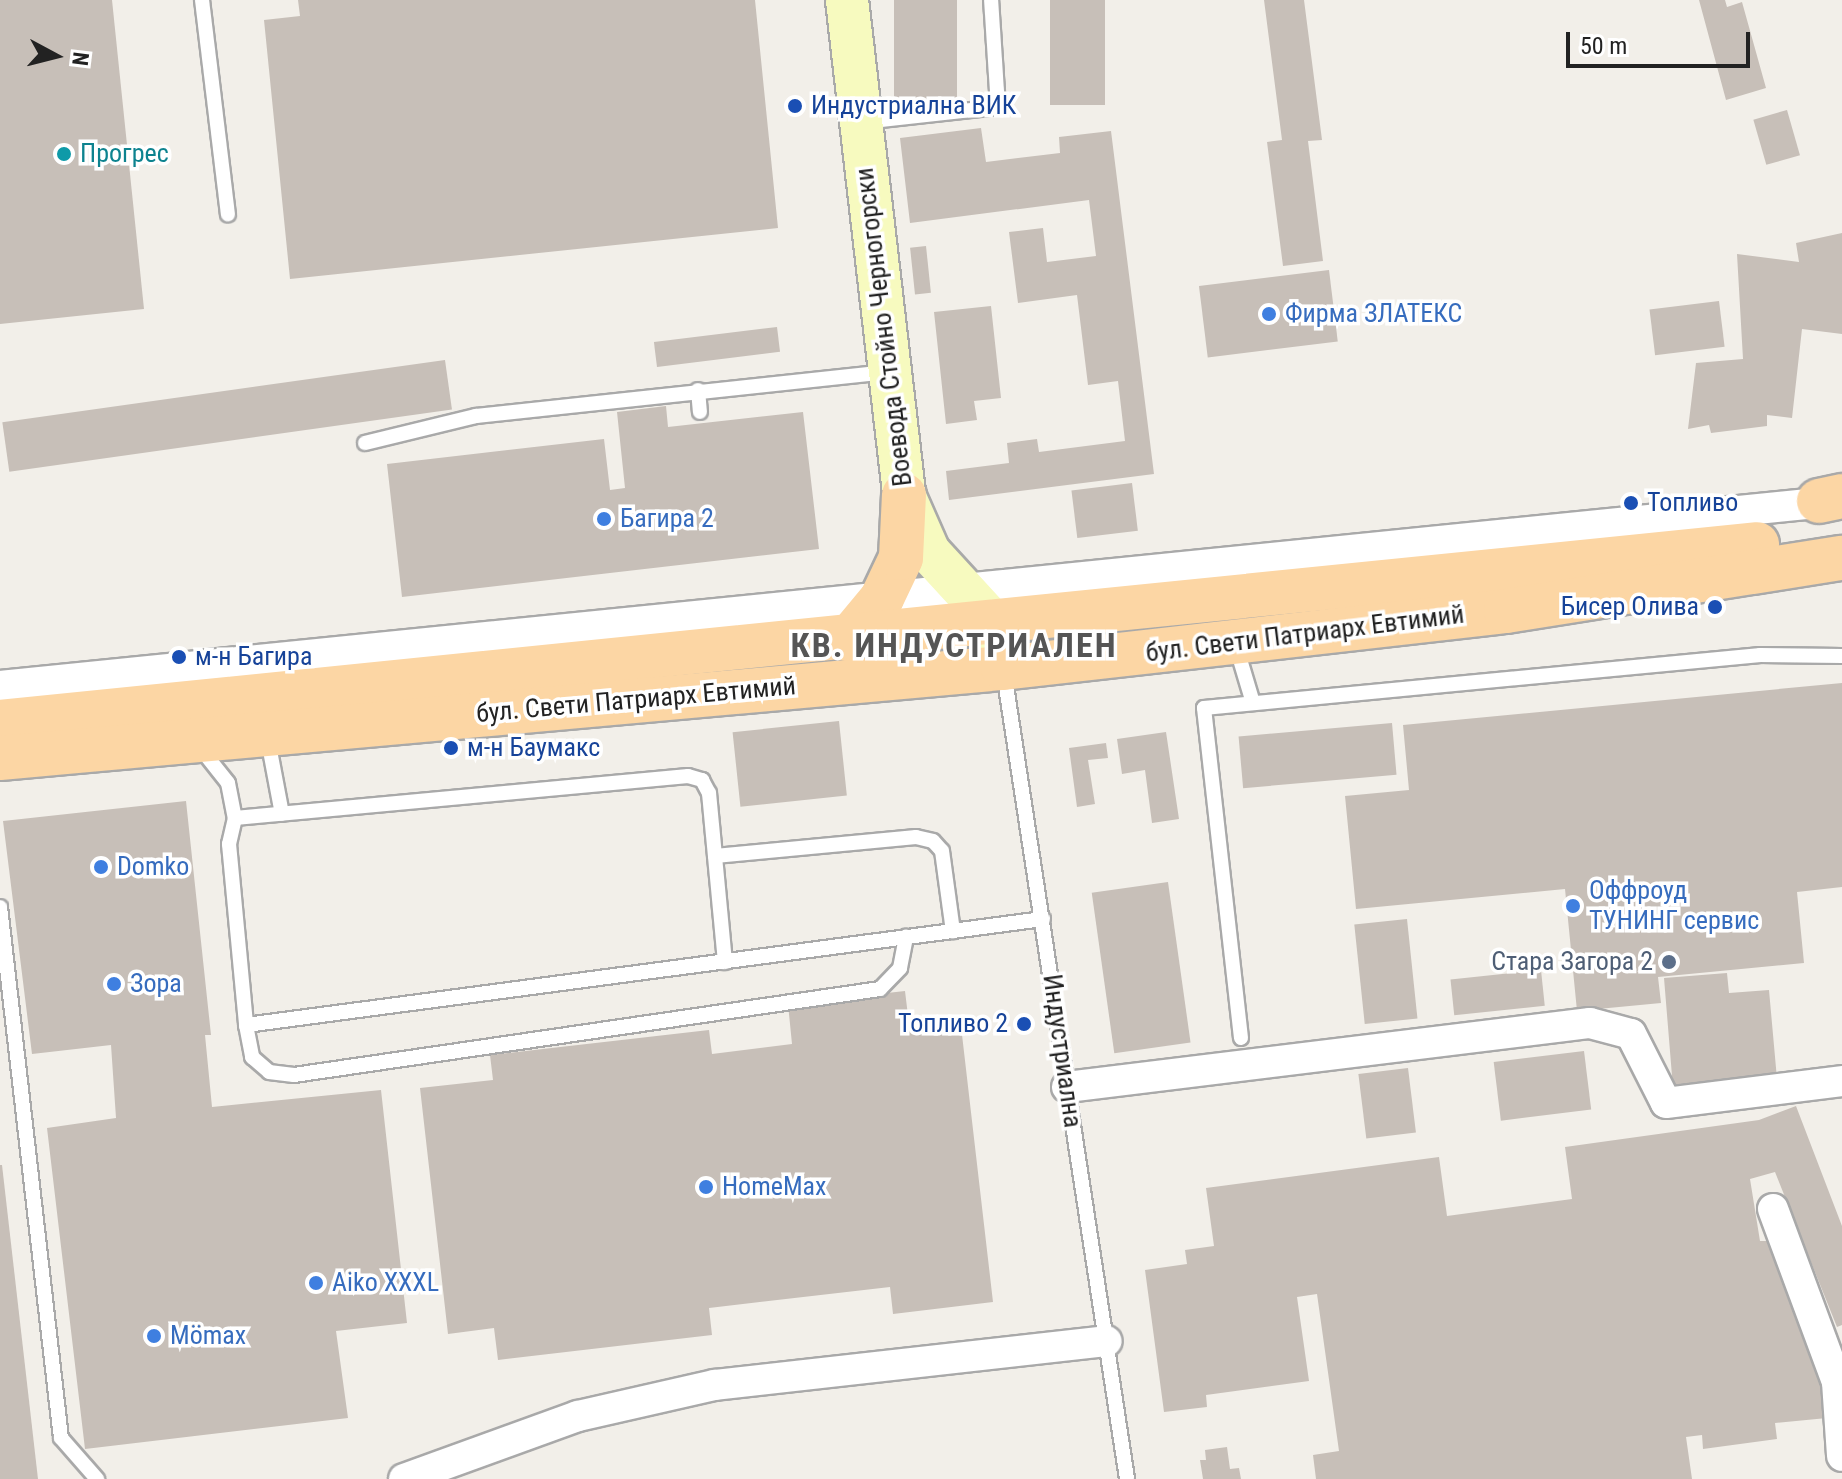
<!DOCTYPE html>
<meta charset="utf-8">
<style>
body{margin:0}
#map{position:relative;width:1842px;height:1479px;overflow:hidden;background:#f2efe9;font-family:"Roboto Condensed",sans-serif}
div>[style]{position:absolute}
.building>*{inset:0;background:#c7bfb8;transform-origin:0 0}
.roads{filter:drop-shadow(2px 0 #a9a9a9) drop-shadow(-2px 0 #a9a9a9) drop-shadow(0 2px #a9a9a9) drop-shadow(0 -2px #a9a9a9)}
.lane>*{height:14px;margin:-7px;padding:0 7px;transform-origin:7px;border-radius:7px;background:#fff}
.street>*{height:30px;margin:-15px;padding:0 15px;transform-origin:15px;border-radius:15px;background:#fff}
.secondary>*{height:42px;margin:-21px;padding:0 21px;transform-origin:21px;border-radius:21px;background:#f7fabf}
.primary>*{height:44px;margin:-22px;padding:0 22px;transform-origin:22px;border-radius:22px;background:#fcd6a4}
.dots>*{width:22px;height:22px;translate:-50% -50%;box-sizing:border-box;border:4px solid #fff;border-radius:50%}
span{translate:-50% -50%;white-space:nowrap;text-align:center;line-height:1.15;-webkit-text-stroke:7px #fff;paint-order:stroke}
.transit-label{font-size:26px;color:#164399}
.left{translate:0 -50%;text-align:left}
.right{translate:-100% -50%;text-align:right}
.culture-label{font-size:26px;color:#0d838f}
.shop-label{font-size:26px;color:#366cbe}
.street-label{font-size:26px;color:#222}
.service-label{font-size:26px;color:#4e5e75}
.district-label{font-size:34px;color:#555;font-weight:700;letter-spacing:2px}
.north{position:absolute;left:16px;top:16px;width:80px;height:80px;-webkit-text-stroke:6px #fff;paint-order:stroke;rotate:97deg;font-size:22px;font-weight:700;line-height:32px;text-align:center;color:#222}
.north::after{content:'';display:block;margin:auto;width:28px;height:36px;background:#222;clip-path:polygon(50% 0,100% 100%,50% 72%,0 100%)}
.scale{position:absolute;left:1566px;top:32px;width:184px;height:36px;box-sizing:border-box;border:4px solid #222;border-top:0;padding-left:10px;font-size:24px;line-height:28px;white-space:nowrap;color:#222;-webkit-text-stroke:6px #fff;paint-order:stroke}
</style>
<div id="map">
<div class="building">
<div style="clip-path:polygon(0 0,112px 0,144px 309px,0 324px)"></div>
<div style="clip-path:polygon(298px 0,755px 0,778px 228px,290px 279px,264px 20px,300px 16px)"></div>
<div style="left:894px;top:0;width:63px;height:100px"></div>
<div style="left:1050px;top:0;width:55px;height:105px"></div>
<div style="clip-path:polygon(1264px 0,1304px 0,1322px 140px,1308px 141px,1323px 261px,1283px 266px,1267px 142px,1282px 140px)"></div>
<div style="clip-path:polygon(1699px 0,1725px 0,1727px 7px,1742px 2px,1766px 88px,1726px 100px)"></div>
<div style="left:1787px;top:110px;width:47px;height:35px;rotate:74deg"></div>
<div style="clip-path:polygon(981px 128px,986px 162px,1060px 153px,1059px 137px,1111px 131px,1154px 474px,949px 500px,946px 471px,1009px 463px,1007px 443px,1037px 439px,1039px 452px,1125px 441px,1118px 381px,1088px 385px,1077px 295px,1018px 303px,1009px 232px,1043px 228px,1047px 262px,1096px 256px,1089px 200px,910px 223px,900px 138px)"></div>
<div style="clip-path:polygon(1842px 233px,1842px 334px,1802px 329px,1792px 418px,1767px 415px,1767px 426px,1711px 433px,1709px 425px,1688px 429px,1696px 363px,1743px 359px,1737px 254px,1799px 262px,1796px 243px)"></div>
<div style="left:926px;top:246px;width:47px;height:16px;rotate:84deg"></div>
<div style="left:1329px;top:270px;width:72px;height:131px;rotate:83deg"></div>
<div style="left:1719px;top:301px;width:46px;height:70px;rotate:83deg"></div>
<div style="clip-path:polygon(991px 306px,1001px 398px,974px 401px,977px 420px,946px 424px,934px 312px)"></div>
<div style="left:777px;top:327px;width:25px;height:124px;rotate:83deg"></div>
<div style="left:445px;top:360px;width:50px;height:447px;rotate:82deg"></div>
<div style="clip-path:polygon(666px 406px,668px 427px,803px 412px,819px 549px,402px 597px,387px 464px,604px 439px,610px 490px,625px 488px,617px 412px)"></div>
<div style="left:1132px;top:483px;width:48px;height:61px;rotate:83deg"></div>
<div style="clip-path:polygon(1842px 683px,1842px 887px,1797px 892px,1804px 963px,1658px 977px,1661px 1003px,1577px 1011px,1565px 889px,1356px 909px,1345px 796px,1409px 790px,1403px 725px)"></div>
<div style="left:839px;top:721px;width:75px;height:107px;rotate:84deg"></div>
<div style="left:1392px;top:723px;width:52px;height:154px;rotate:85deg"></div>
<div style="clip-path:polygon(1166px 732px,1179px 819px,1152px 823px,1145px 770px,1122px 774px,1117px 739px)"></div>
<div style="clip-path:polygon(1106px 743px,1108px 758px,1088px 760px,1095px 804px,1077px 807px,1069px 748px)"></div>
<div style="clip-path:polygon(186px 801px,211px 1035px,205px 1035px,212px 1107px,381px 1090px,407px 1323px,336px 1331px,348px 1418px,85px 1449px,47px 1128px,116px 1118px,111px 1045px,32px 1054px,3px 821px)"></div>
<div style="left:1168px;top:882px;width:162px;height:77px;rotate:82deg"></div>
<div style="left:1407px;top:919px;width:100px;height:53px;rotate:84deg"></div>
<div style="left:1541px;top:970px;width:36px;height:91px;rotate:84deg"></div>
<div style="clip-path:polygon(1727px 973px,1729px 993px,1769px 990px,1777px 1079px,1673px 1088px,1664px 978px)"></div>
<div style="clip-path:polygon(905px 991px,910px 1032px,961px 1026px,993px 1302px,893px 1314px,890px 1287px,709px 1308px,712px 1335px,498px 1360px,494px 1328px,448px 1334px,420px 1088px,493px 1080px,490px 1055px,709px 1030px,712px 1054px,792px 1044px,788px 1004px)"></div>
<div style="left:1584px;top:1051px;width:59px;height:91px;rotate:83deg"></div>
<div style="left:1408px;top:1068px;width:65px;height:50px;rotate:83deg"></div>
<div style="clip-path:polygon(1796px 1106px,1842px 1226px,1842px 1325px,1837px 1327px,1775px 1172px,1750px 1179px,1760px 1241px,1782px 1241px,1819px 1345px,1827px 1418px,1775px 1423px,1777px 1439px,1703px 1449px,1702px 1435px,1686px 1437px,1692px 1479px,1316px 1479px,1313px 1455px,1339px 1451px,1317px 1294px,1297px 1297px,1309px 1381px,1206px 1395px,1207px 1407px,1164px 1412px,1145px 1270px,1187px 1264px,1185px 1250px,1214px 1246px,1206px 1188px,1439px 1157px,1447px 1216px,1572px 1199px,1565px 1147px,1759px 1120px)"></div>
<div style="clip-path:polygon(0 1165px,2px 1165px,38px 1479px,0 1479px)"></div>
<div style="clip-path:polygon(1227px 1447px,1230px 1469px,1239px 1468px,1241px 1479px,1203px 1479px,1200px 1460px,1206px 1460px,1205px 1450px)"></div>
</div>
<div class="roads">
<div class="lane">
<div style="left:202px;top:0;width:216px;rotate:83.1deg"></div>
<div style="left:863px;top:122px;width:136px;rotate:-6.3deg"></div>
<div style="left:998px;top:107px;width:107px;rotate:-93.7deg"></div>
<div style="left:698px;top:390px;width:22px;rotate:85deg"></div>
<div style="left:365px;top:443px;width:114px;rotate:-13.7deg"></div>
<div style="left:476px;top:416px;width:411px;rotate:-6.1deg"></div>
<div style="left:1236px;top:646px;width:59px;rotate:73.4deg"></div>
<div style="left:1004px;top:673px;width:815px;rotate:81.32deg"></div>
<div style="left:268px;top:740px;width:75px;rotate:79.3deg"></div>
<div style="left:201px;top:749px;width:43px;rotate:51.5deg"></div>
<div style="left:228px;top:783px;width:36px;rotate:79deg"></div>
<div style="left:235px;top:818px;width:27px;rotate:103deg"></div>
<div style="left:229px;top:844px;width:182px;rotate:84.6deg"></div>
<div style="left:246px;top:1025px;width:33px;rotate:79deg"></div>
<div style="left:252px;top:1057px;width:23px;rotate:41deg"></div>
<div style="left:269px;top:1072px;width:25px;rotate:7deg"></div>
<div style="left:294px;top:1075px;width:592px;rotate:-8.35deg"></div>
<div style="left:880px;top:989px;width:29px;rotate:-46deg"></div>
<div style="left:900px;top:968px;width:32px;rotate:-79deg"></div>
<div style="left:235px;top:818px;width:455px;rotate:-5.3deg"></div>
<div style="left:688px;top:776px;width:15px;rotate:16deg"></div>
<div style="left:702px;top:780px;width:15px;rotate:62deg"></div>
<div style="left:709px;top:793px;width:170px;rotate:84.6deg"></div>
<div style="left:715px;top:856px;width:202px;rotate:-5.4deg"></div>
<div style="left:916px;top:837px;width:17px;rotate:13deg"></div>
<div style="left:933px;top:841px;width:13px;rotate:48deg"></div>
<div style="left:942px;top:851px;width:81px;rotate:82.2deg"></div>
<div style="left:0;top:907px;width:534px;rotate:83.45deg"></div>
<div style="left:61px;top:1438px;width:55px;rotate:48.7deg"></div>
<div style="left:246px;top:1025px;width:804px;rotate:-7.58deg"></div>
<div style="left:1241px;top:1038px;width:332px;rotate:-96.4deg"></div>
<div style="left:1204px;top:708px;width:559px;rotate:-5.45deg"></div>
<div style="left:1760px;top:655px;width:82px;rotate:0.7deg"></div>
</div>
<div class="street">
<div style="left:0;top:686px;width:1845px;rotate:-5.75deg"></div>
<div style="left:1067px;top:1087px;width:527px;rotate:-6.98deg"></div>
<div style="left:1590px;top:1023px;width:42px;rotate:15deg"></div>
<div style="left:1631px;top:1034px;width:77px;rotate:63.1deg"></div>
<div style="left:1666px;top:1103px;width:177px;rotate:-7.1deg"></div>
<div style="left:1773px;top:1209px;width:184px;rotate:69.7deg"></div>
<div style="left:1837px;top:1382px;width:74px;rotate:86.1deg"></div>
<div style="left:404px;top:1479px;width:185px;rotate:-19.9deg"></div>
<div style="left:578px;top:1416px;width:140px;rotate:-12.8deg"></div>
<div style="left:715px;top:1385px;width:394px;rotate:-6.4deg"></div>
</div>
<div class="secondary">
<div style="left:847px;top:0;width:498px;rotate:83.4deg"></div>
<div style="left:904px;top:495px;width:62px;rotate:66.3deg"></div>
<div style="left:929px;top:552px;width:98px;rotate:47.5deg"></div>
<div style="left:995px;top:624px;width:45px;rotate:79.7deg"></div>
</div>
<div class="primary">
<div style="left:1819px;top:501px;width:24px;rotate:-12deg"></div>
<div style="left:848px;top:639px;width:53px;rotate:-50.3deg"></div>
<div style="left:882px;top:598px;width:44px;rotate:-64.6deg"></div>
<div style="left:901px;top:558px;width:63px;rotate:-87.3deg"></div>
<div style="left:0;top:722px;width:1766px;rotate:-5.78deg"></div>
<div style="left:0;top:758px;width:1007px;rotate:-5.13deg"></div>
<div style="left:1003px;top:668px;width:506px;rotate:-6.47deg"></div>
<div style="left:1506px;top:611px;width:340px;rotate:-9deg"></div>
</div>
</div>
<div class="dots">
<div style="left:795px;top:106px;background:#1a4fb4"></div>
<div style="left:64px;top:154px;background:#0f9aa8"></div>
<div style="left:1269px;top:314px;background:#3f7fe0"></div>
<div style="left:1631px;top:503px;background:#1a4fb4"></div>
<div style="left:604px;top:519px;background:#3f7fe0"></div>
<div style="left:1715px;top:607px;background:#1a4fb4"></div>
<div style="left:179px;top:657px;background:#1a4fb4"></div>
<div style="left:451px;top:748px;background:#1a4fb4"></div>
<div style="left:101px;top:867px;background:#3f7fe0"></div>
<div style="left:1573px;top:906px;background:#3f7fe0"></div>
<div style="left:1669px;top:962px;background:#5c6f8a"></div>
<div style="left:114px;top:984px;background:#3f7fe0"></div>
<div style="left:1024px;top:1024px;background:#1a4fb4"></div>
<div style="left:706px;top:1187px;background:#3f7fe0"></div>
<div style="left:316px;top:1283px;background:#3f7fe0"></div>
<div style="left:154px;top:1336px;background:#3f7fe0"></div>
</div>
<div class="transit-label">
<span class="left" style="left:811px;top:106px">Индустриална ВИК</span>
<span class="left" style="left:1647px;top:503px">Топливо</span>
<span class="right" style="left:1699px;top:607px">Бисер Олива</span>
<span class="left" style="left:195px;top:657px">м-н Багира</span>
<span class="left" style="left:467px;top:748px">м-н Баумакс</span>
<span class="right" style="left:1008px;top:1024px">Топливо 2</span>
</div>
<div class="culture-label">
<span class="left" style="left:80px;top:154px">Прогрес</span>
</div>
<div class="shop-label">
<span class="left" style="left:1285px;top:314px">Фирма ЗЛАТЕКС</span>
<span class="left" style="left:620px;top:519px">Багира 2</span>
<span class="left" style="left:117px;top:867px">Domko</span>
<span class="left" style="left:1589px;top:906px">Оффроуд<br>ТУНИНГ сервис</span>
<span class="left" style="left:130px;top:984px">Зора</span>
<span class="left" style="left:722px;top:1187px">HomeMax</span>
<span class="left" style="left:332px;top:1283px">Aiko XXXL</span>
<span class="left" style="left:170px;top:1336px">Mömax</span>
</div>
<div class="street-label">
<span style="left:884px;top:327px;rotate:-97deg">Воевода Стойно Черногорски</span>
<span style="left:1305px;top:634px;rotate:-7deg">бул. Свети Патриарх Евтимий</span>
<span style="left:636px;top:700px;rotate:-5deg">бул. Свети Патриарх Евтимий</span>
<span style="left:1062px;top:1051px;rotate:82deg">Индустриална</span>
</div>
<div class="service-label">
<span class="right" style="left:1653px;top:962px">Стара Загора 2</span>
</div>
<div class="district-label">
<span style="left:954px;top:646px">КВ. ИНДУСТРИАЛЕН</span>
</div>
<div class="north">N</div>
<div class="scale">50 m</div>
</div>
